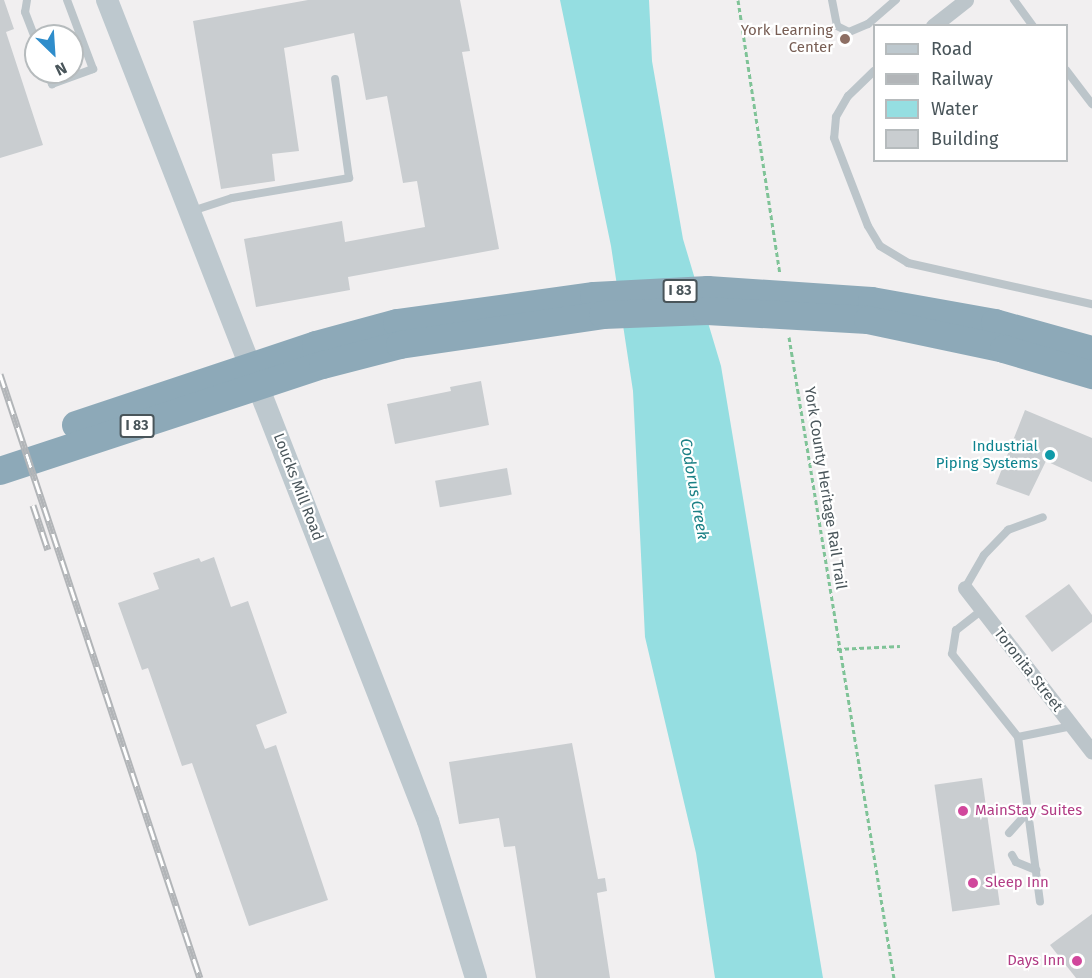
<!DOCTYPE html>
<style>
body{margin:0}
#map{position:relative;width:1092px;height:978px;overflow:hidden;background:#f1eff0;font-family:"Fira Sans",sans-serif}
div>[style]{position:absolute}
.water>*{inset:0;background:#95dee1}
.building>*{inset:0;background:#c9cdd0;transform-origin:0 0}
.path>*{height:3px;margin-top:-1.5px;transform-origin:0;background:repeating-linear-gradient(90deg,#7fc397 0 4.5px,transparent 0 7.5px)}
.lane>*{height:8px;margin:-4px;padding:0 4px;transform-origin:4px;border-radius:4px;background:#bcc5ca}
.street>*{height:15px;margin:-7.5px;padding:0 7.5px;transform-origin:7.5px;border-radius:7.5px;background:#bcc5ca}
.secondary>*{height:22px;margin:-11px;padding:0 11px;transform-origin:11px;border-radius:11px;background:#bdc8ce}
.highway>*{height:28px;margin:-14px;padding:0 14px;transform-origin:14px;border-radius:14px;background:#8da9b8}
.rail>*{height:7px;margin-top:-3.5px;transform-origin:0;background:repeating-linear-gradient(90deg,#fff 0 14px,#b2b5b8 0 28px);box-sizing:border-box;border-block:2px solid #b2b5b8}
.dots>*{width:16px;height:16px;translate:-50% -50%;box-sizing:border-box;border:3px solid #fff;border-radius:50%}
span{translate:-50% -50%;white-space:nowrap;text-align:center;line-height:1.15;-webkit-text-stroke:4.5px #fff;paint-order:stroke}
.shield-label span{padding:2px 4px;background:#fff;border:2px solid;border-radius:4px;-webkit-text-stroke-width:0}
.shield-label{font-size:14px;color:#49555a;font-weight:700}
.education-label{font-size:15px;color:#785e54}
.right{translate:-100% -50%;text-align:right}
.culture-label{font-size:15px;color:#0d838f}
.street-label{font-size:15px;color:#49555a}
.hotel-label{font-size:15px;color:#b23c85}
.left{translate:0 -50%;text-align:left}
.water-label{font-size:16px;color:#1c8085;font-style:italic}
.legend{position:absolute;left:873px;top:24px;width:195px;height:138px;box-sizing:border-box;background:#fff;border:2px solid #b6bbbd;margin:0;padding:8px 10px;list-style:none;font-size:18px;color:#49555a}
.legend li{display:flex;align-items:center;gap:12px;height:30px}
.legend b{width:30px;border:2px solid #b6bbbd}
.north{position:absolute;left:24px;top:24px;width:60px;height:60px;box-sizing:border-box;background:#fff;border:2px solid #b6bbbd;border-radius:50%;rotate:155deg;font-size:16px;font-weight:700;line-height:24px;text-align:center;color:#49555a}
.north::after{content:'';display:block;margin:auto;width:21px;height:27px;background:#2f8dcb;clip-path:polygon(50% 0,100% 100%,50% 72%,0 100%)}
</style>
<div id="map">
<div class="water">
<div style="clip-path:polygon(560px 0,649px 0,652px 61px,683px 239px,721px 366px,823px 978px,715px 978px,696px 853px,645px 637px,633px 391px,611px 246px)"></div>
</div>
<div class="building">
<div style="clip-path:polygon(0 0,4px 0,14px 29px,6px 32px,43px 145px,0 158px)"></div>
<div style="clip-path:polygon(308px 0,460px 0,470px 51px,462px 52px,499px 249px,348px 277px,350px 290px,256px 307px,244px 239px,342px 221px,345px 242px,425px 227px,417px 181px,403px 183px,387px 96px,366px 100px,354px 33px,284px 48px,299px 151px,272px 154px,275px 181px,221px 189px,193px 21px)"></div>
<div style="clip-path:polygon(481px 381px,489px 425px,395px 444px,387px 404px,451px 391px,450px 387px)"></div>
<div style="clip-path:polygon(1025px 410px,1092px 438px,1092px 482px,1046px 461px,1029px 496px,996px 484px)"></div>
<div style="left:507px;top:468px;width:27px;height:73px;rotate:80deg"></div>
<div style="clip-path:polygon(214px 557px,231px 607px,248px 601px,287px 713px,256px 725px,265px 749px,276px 745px,328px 900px,249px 926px,192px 763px,182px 766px,148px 668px,142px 670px,118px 603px,159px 589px,153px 573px,199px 558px,201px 562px)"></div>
<div style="clip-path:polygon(1069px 584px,1092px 615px,1092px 622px,1052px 652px,1025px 616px)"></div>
<div style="clip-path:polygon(572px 743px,598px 879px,605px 878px,607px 891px,597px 893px,610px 978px,536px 978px,515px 846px,504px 847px,499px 818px,459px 824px,449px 762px)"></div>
<div style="left:982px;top:778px;width:128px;height:48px;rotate:82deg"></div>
<div style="clip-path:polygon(1092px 914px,1092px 978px,1076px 978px,1050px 945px)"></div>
</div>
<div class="path">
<div style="left:738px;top:0;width:277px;rotate:81.3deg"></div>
<div style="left:789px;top:337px;width:650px;rotate:80.7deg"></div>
<div style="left:837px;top:649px;width:63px;rotate:-2.7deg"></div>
</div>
<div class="lane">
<div style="left:27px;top:0;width:12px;rotate:99deg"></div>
<div style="left:25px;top:12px;width:31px;rotate:69deg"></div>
<div style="left:832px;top:0;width:26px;rotate:79deg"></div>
<div style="left:837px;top:26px;width:13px;rotate:27deg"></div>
<div style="left:849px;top:32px;width:21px;rotate:-23deg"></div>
<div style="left:868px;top:24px;width:37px;rotate:-41deg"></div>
<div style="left:1014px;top:0;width:32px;rotate:54deg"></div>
<div style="left:1066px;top:70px;width:43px;rotate:52.6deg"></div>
<div style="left:874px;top:71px;width:36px;rotate:136deg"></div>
<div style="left:848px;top:96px;width:24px;rotate:120deg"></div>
<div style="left:836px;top:117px;width:21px;rotate:95deg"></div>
<div style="left:834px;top:138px;width:94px;rotate:68.9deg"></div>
<div style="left:868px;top:226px;width:23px;rotate:59deg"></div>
<div style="left:880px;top:246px;width:33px;rotate:31deg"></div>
<div style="left:908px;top:263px;width:189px;rotate:12.6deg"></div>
<div style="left:48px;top:72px;width:13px;rotate:72deg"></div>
<div style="left:52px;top:84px;width:44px;rotate:-20.1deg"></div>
<div style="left:93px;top:69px;width:74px;rotate:-110.6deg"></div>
<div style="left:192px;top:211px;width:42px;rotate:-18deg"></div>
<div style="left:232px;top:198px;width:119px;rotate:-9.7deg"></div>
<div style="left:349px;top:178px;width:100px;rotate:-98deg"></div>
<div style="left:965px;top:588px;width:38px;rotate:-60deg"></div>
<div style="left:984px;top:555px;width:35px;rotate:-46deg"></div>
<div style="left:1008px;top:530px;width:37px;rotate:-20deg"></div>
<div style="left:982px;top:610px;width:33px;rotate:142deg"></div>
<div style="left:956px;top:630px;width:24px;rotate:99deg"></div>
<div style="left:952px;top:654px;width:106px;rotate:51.5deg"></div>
<div style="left:1018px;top:737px;width:166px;rotate:82.4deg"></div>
<div style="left:1018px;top:737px;width:55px;rotate:-11.5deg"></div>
<div style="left:1009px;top:833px;width:28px;rotate:-48deg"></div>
<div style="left:1012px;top:855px;width:8px;rotate:60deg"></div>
<div style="left:1016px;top:862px;width:22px;rotate:22deg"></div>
</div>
<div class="street">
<div style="left:933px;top:26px;width:42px;rotate:-38.2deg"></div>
<div style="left:965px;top:588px;width:207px;rotate:52.2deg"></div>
</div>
<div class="secondary">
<div style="left:107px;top:0;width:882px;rotate:68.65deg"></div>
<div style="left:428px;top:821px;width:164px;rotate:73deg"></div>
</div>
<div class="highway">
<div style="left:76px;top:425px;width:253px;rotate:-18.4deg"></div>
<div style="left:316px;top:345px;width:84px;rotate:-15.2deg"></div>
<div style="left:397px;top:323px;width:199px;rotate:-7.8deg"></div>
<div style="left:594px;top:296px;width:114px;rotate:-3deg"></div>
<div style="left:708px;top:290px;width:164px;rotate:3.8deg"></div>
<div style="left:872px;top:301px;width:125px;rotate:10.1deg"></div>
<div style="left:995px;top:323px;width:101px;rotate:15.6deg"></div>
<div style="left:0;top:471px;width:340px;rotate:-18.2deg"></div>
<div style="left:323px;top:365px;width:80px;rotate:-14.6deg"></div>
<div style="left:400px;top:345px;width:205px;rotate:-8.4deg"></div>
<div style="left:603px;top:315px;width:104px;rotate:-2.2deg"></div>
<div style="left:707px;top:311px;width:161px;rotate:3.2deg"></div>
<div style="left:868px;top:320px;width:139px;rotate:12deg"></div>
<div style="left:1004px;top:349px;width:92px;rotate:16.5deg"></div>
</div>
<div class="rail">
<div style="left:0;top:374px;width:636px;rotate:71.68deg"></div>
<div style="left:33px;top:505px;width:47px;rotate:71.6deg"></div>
</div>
<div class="dots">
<div style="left:845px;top:39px;background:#8d6e63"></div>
<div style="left:1050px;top:455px;background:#0f9aa8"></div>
<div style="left:963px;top:811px;background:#d1479c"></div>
<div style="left:973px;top:883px;background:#d1479c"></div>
<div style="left:1077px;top:961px;background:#d1479c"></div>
</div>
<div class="shield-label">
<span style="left:680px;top:291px">I 83</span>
<span style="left:137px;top:426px">I 83</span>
</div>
<div class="education-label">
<span class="right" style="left:833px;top:39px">York Learning<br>Center</span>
</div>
<div class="culture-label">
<span class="right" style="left:1038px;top:455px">Industrial<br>Piping Systems</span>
</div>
<div class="street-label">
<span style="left:298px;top:487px;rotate:69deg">Loucks Mill Road</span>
<span style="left:825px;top:488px;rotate:81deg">York County Heritage Rail Trail</span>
<span style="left:1028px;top:670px;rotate:52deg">Toronita Street</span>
</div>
<div class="hotel-label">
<span class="left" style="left:975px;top:811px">MainStay Suites</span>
<span class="left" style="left:985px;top:883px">Sleep Inn</span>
<span class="right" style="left:1065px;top:961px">Days Inn</span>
</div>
<div class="water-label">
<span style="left:694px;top:489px;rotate:80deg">Codorus Creek</span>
</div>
<ul class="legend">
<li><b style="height:8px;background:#bdc8ce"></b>Road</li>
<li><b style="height:8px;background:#b2b5b8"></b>Railway</li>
<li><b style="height:16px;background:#95dee1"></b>Water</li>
<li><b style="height:16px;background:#c9cdd0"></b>Building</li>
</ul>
<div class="north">N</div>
</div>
